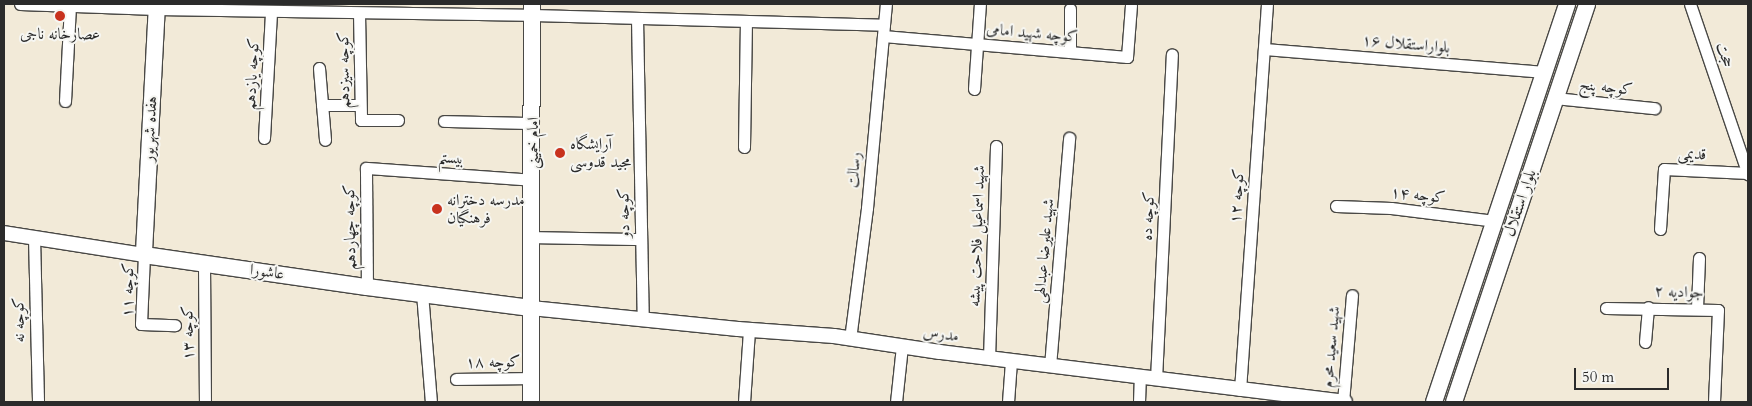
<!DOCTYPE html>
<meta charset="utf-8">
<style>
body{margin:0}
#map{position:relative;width:1752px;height:406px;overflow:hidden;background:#f2ead8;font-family:Cardo,Amiri,serif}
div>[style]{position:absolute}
.roads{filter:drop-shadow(1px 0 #494845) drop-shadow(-1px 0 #494845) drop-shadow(0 1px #494845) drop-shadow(0 -1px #494845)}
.minor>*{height:11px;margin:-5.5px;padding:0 5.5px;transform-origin:5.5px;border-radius:5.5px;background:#fff}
.tertiary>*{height:14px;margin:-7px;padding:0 7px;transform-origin:7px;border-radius:7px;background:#fff}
.secondary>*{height:16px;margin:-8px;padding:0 8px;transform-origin:8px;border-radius:8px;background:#fff}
.dots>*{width:14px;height:14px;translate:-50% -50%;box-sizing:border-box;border:2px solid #f6f6f2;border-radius:50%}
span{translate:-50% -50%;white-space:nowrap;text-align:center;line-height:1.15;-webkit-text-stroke:4px #f6f6f2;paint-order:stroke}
.street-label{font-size:16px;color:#2b2b2b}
.poi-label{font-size:16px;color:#2b2b2b}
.left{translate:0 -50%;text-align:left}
.frame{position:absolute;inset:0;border:5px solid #2b2b2b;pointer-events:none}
.scale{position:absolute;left:1574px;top:368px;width:95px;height:22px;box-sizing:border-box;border:2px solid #2b2b2b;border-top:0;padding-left:6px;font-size:15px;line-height:18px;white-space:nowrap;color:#2b2b2b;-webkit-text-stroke:4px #f6f6f2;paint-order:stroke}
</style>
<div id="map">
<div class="roads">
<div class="minor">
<div style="left:20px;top:4px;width:136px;rotate:2.1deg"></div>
<div style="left:156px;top:9px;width:377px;rotate:0.9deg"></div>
<div style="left:533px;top:15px;width:351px;rotate:1.6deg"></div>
<div style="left:1690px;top:4px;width:180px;rotate:71.2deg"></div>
<div style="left:359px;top:13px;width:107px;rotate:88.9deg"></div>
<div style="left:361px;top:120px;width:37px"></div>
<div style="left:637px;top:18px;width:300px;rotate:88.9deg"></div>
<div style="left:883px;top:36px;width:245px;rotate:4.9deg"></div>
<div style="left:1127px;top:57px;width:52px;rotate:-85.6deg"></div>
<div style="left:1264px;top:49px;width:282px;rotate:4.7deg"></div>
<div style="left:1070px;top:52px;width:43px;rotate:-90deg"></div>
<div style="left:319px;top:68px;width:72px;rotate:85.2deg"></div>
<div style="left:974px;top:89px;width:85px;rotate:-86deg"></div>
<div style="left:1555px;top:98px;width:100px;rotate:5.8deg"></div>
<div style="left:65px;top:101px;width:95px;rotate:-87deg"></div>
<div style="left:322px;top:105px;width:38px"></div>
<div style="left:444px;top:121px;width:89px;rotate:1.3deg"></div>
<div style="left:264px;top:138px;width:126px;rotate:-86.8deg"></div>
<div style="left:744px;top:147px;width:126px;rotate:-89.1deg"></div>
<div style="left:1336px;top:206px;width:55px;rotate:2.1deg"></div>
<div style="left:1391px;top:208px;width:106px;rotate:7.1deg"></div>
<div style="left:1660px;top:229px;width:60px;rotate:-86.2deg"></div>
<div style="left:1664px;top:169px;width:84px;rotate:2.7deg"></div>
<div style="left:34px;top:237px;width:165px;rotate:88.6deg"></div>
<div style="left:533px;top:237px;width:108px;rotate:1.1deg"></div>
<div style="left:144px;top:255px;width:69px;rotate:92.5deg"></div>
<div style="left:141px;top:324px;width:34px;rotate:2deg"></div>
<div style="left:204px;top:263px;width:139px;rotate:89.6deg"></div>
<div style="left:367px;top:287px;width:119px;rotate:-90.5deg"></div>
<div style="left:366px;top:168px;width:167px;rotate:4.1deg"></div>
<div style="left:422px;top:293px;width:109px;rotate:85.3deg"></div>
<div style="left:1606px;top:308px;width:112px;rotate:1deg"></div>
<div style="left:1718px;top:310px;width:92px;rotate:92.5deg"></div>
<div style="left:1697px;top:308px;width:50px;rotate:-87.7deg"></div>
<div style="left:850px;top:339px;width:132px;rotate:-82.6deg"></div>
<div style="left:867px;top:208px;width:205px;rotate:-84.7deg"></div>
<div style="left:1645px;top:342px;width:35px;rotate:-85deg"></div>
<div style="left:989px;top:358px;width:212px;rotate:-88.1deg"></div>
<div style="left:1050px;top:366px;width:229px;rotate:-85.2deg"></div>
<div style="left:456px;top:379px;width:75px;rotate:-0.8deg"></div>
<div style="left:1156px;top:379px;width:325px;rotate:-87.2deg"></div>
<div style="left:1240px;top:390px;width:387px;rotate:-86deg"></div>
<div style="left:744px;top:402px;width:72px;rotate:-86deg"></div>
<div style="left:896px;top:402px;width:56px;rotate:-83.9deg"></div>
<div style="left:1008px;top:402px;width:41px;rotate:-85.8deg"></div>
<div style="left:1139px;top:402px;width:25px;rotate:-88deg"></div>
<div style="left:1343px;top:402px;width:107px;rotate:-85.2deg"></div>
</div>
<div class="tertiary">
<div style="left:4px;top:233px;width:142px;rotate:8.9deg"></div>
<div style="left:531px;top:308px;width:208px;rotate:5.8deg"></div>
<div style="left:738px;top:329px;width:96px;rotate:4.2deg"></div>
<div style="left:834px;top:336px;width:107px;rotate:8.6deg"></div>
<div style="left:940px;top:352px;width:408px;rotate:7deg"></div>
</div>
<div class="secondary">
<div style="left:157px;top:4px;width:251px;rotate:93deg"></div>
<div style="left:144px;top:255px;width:225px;rotate:8.2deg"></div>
<div style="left:367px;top:287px;width:165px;rotate:7.3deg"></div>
<div style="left:531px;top:402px;width:398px;rotate:-89.9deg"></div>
<div style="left:1434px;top:402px;width:420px;rotate:-71.5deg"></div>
<div style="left:1454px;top:402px;width:420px;rotate:-71.5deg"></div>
</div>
</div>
<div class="dots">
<div style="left:60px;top:16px;background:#c8321e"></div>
<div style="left:560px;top:153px;background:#c8321e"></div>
<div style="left:437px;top:209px;background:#c8321e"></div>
</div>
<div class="street-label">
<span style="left:1032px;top:33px;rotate:5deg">کوچه شهید امامی</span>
<span style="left:1406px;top:44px;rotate:5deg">بلواراستقلال ۱۶</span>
<span style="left:1725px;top:55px;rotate:72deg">حجت</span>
<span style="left:344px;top:70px;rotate:-91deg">کوچه سیزدهم</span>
<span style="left:252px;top:74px;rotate:-87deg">کوچه یازدهم</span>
<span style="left:1606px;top:87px;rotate:6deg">کوچه پنج</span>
<span style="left:150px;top:129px;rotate:-87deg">هفده شهریور</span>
<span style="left:533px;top:143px;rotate:-90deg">امام خمینی</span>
<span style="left:1692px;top:154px;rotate:3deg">قدیمی</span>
<span style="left:451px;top:158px;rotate:4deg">بیستم</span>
<span style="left:854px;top:170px;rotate:-85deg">رسالت</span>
<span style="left:1418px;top:195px;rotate:6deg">کوچه ۱۴</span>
<span style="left:1237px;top:196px;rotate:-86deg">کوچه ۱۲</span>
<span style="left:1520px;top:203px;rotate:-71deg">بلوار استقلال</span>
<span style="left:624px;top:213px;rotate:-91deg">کوچه دو</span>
<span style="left:1148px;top:216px;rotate:-87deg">کوچه ده</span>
<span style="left:350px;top:227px;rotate:-91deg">کوچه چهاردهم</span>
<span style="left:977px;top:236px;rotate:-88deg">شهید اسماعیل فلاحت پیشه</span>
<span style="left:1044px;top:251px;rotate:-85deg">شهید علیرضا عبدالهی</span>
<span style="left:267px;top:272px;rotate:8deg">عاشورا</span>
<span style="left:128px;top:290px;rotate:-89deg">کوچه ۱۱</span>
<span style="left:1679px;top:292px;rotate:2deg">جوادیه ۲</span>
<span style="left:19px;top:320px;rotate:-91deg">کوچه نه</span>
<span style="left:188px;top:333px;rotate:-91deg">کوچه ۱۳</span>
<span style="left:941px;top:334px;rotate:8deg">مدرس</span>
<span style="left:1331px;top:347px;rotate:-85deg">شهید سعید محرم</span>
<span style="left:493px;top:362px;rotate:-1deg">کوچه ۱۸</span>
</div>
<div class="poi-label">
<span style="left:60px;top:34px">عصارخانه ناجی</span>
<span class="left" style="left:570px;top:153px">آرایشگاه<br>مجید قدوسی</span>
<span class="left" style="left:447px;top:209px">مدرسه دخترانه<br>فرهنگیان</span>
</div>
<div class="frame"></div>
<div class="scale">50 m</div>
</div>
